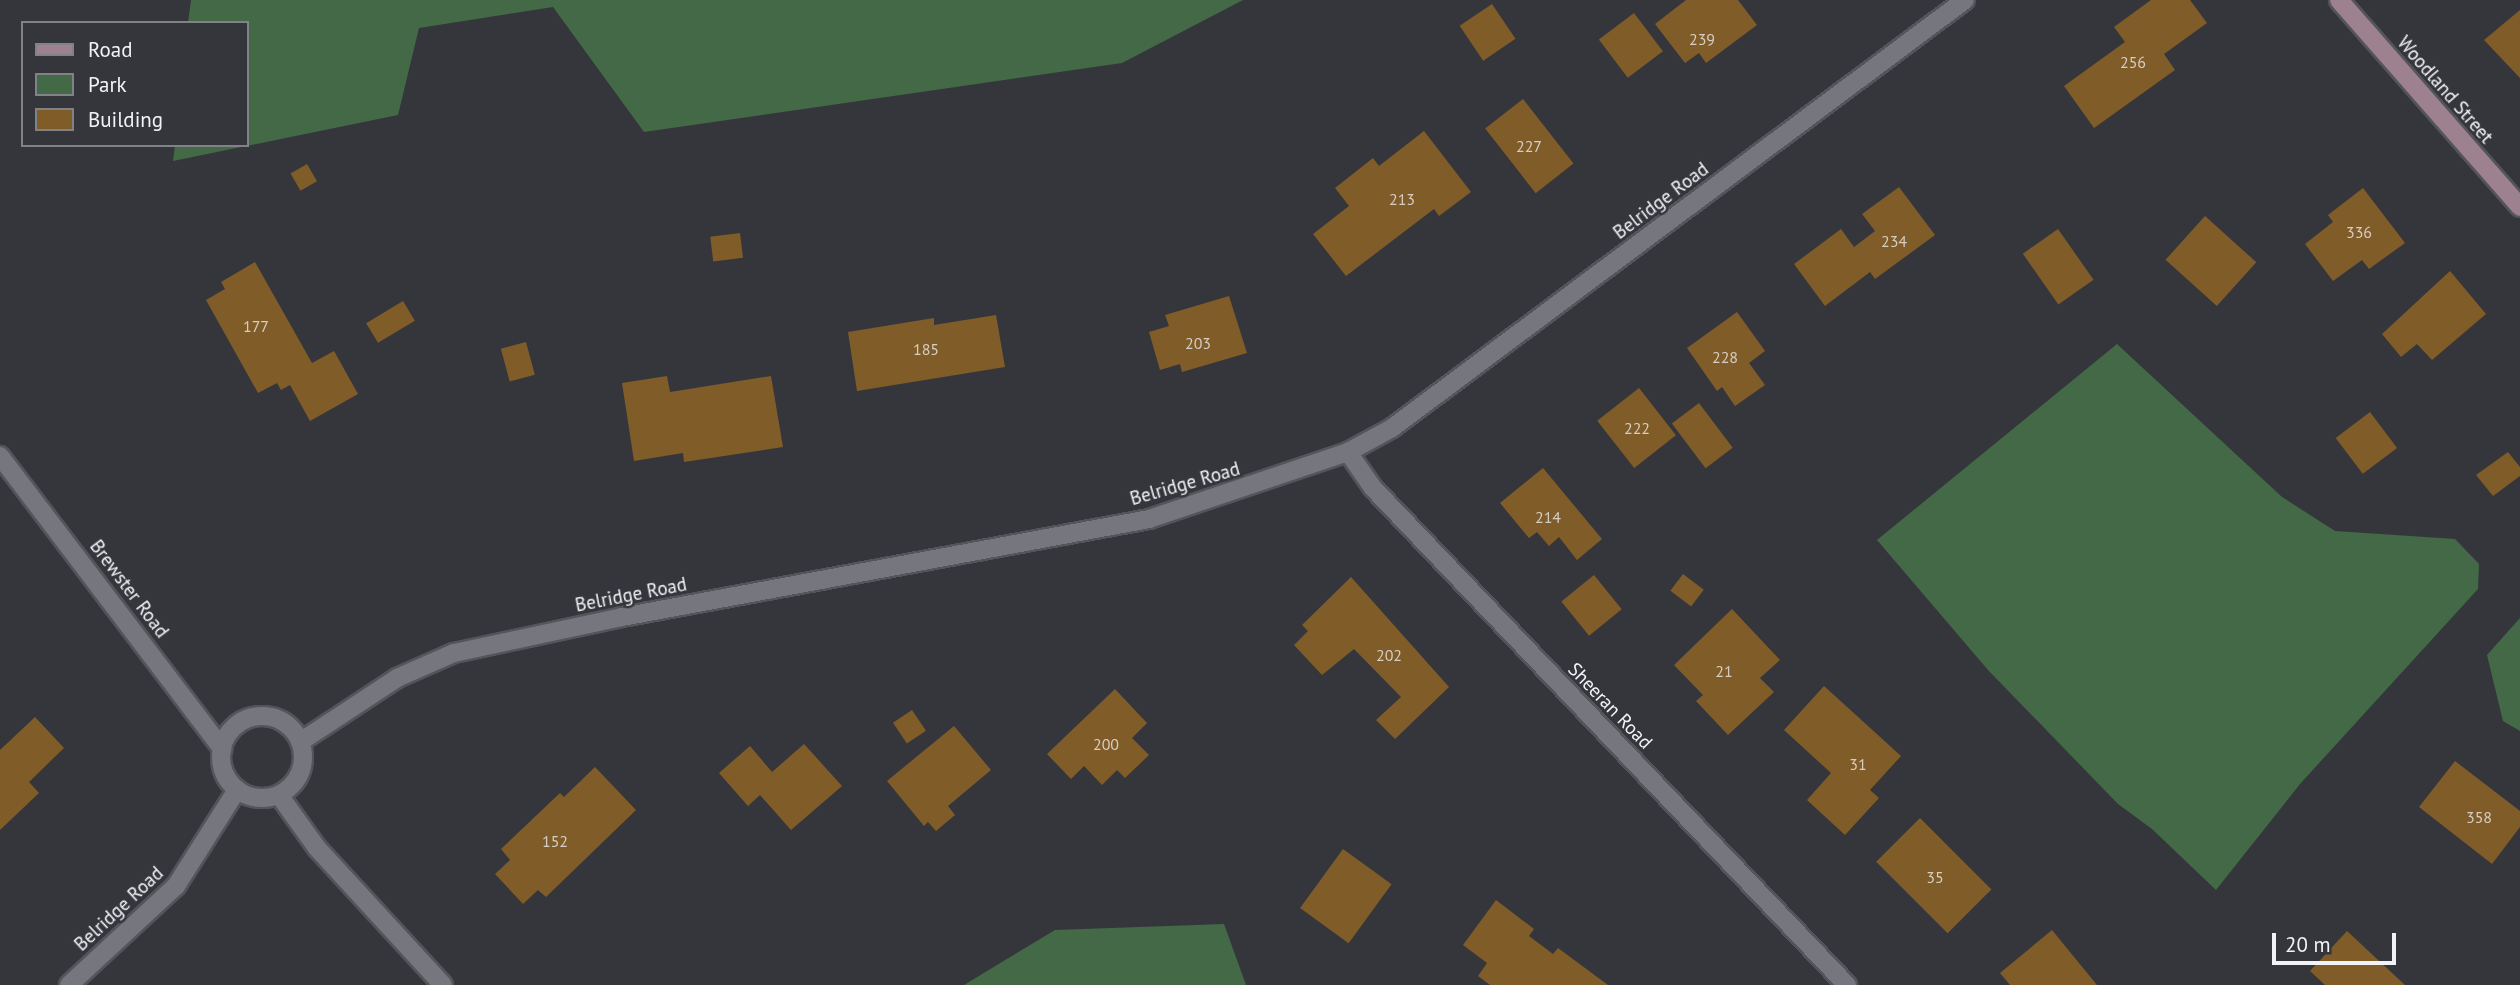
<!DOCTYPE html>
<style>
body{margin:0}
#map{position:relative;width:2520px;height:985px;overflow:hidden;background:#35363c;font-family:"PT Sans",sans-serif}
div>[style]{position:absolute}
.green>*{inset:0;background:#436947}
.building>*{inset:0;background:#805c28;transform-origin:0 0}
.roads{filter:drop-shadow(2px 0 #54555a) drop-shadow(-2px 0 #54555a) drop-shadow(0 2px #54555a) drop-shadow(0 -2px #54555a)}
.street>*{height:18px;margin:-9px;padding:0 9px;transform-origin:9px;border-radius:9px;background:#76777e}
.street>.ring{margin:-9px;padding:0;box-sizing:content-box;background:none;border:18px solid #76777e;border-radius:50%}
.secondary>*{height:18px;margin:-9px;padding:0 9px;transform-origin:9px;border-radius:9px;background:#9e818e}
span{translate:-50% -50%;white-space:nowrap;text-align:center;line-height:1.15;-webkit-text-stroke:5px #35363c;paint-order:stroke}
.number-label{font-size:16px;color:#d6cdc3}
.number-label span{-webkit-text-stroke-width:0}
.street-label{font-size:19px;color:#f2f3f7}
.legend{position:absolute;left:21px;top:21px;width:228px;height:126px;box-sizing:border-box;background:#35363c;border:2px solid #818287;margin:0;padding:9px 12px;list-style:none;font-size:21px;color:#f2f3f7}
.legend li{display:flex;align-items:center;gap:14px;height:35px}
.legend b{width:35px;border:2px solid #818287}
.scale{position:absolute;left:2272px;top:933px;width:124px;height:32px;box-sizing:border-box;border:4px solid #f2f3f7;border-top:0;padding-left:9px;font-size:21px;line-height:24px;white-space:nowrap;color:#f2f3f7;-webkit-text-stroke:5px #35363c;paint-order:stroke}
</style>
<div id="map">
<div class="green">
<div style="clip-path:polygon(191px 0,1243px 0,1122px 63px,644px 132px,553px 7px,419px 28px,398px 115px,173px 161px,175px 145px,247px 145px,247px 23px,188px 23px)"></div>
<div style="clip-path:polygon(2117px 344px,2282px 497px,2335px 531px,2455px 539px,2479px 564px,2478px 589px,2300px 784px,2216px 890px,2152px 829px,2118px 804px,1988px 670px,1877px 540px)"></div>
<div style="clip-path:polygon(2520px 618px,2520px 731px,2503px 721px,2487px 655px)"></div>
<div style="clip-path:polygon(1224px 924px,1246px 985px,964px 985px,1055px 930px)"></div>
</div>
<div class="building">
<div style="clip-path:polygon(1686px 0,1738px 0,1757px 25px,1706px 63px,1699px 53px,1685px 63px,1655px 24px)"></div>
<div style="clip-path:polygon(2151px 0,2190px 0,2207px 23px,2164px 54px,2175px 70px,2094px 128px,2064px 86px,2125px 42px,2114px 27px)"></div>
<div style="left:1492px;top:4px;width:42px;height:39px;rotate:56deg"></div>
<div style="clip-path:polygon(2520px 10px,2520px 78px,2484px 40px)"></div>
<div style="left:1634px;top:13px;width:48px;height:44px;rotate:53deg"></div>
<div style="left:1523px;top:99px;width:82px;height:48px;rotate:52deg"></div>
<div style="clip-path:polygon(1424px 131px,1471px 192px,1439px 216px,1434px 209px,1346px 276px,1313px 234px,1349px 206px,1335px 188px,1373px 158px,1379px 166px)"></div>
<div style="left:307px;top:164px;width:20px;height:19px;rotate:60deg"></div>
<div style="clip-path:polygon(1899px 187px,1935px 235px,1875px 279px,1870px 272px,1825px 306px,1794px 264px,1841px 229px,1854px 247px,1875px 231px,1862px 214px)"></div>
<div style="clip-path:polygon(2363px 188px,2405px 243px,2369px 269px,2362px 260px,2333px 281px,2305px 244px,2333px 222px,2328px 215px)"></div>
<div style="left:2205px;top:216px;width:69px;height:59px;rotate:42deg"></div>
<div style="left:2058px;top:229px;width:62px;height:43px;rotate:55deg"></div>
<div style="left:740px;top:233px;width:25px;height:30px;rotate:83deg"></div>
<div style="clip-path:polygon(255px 262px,312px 363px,334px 351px,358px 394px,310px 421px,290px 385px,281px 390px,277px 383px,258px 393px,206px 300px,225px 289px,221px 282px)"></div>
<div style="clip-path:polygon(2450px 271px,2486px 314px,2432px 360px,2417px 344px,2401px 357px,2382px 334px)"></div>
<div style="clip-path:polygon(1229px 296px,1247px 353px,1182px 372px,1180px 364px,1160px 370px,1149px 332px,1169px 326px,1165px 315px)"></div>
<div style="left:403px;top:301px;width:23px;height:43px;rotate:59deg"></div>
<div style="clip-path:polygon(1737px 312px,1765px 351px,1749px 363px,1765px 385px,1735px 406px,1722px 387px,1717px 391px,1687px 348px)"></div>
<div style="clip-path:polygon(996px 315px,1005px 367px,857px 391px,848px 332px,934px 318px,934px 325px)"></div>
<div style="left:526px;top:342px;width:34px;height:26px;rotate:75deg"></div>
<div style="clip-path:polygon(667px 376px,670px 392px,771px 376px,783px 447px,684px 462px,683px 453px,634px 461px,622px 383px)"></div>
<div style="left:1639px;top:388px;width:60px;height:53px;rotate:52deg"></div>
<div style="left:1699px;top:403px;width:56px;height:34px;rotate:53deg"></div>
<div style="left:2370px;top:412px;width:45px;height:43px;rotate:53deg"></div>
<div style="clip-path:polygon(2508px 452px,2520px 467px,2520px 476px,2493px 496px,2476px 475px)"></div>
<div style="clip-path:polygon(1543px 468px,1602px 539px,1577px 560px,1559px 537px,1549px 546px,1537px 532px,1529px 538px,1500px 503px)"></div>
<div style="left:1683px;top:574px;width:26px;height:21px;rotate:37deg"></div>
<div style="left:1594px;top:575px;width:44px;height:42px;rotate:51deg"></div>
<div style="clip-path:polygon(1351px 577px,1449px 687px,1395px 739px,1376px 720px,1401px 697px,1354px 649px,1322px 675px,1294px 645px,1308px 631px,1302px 625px)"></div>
<div style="clip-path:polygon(1732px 609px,1780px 660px,1760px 678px,1774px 692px,1728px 735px,1696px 701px,1703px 695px,1674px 665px)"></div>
<div style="clip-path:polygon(1824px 686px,1901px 756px,1870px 790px,1879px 798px,1845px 835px,1807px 800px,1831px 773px,1784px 730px)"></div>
<div style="clip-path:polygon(1115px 689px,1147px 723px,1132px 738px,1149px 755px,1125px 778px,1117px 770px,1102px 785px,1084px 766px,1071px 779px,1047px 754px)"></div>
<div style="left:912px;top:710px;width:25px;height:23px;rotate:56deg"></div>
<div style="clip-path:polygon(35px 717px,64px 748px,29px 782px,39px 793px,0 830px,0 750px)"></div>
<div style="clip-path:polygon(954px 726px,991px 770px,948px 806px,955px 815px,936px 831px,928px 822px,924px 826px,887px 781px)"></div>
<div style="clip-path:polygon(804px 744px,842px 786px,791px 830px,760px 795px,748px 806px,719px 773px,750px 746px,772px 772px)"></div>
<div style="clip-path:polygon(2455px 761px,2520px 811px,2520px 827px,2492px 864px,2419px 807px)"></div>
<div style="clip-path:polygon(595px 767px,636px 810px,546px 897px,538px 890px,523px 904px,495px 874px,510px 860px,501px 849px,560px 793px,564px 797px)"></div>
<div style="left:1920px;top:818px;width:101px;height:62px;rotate:45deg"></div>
<div style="left:1343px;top:849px;width:60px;height:73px;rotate:36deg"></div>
<div style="clip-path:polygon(1496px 900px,1534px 929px,1529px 936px,1553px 954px,1558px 948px,1608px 985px,1490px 985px,1478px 976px,1487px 963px,1463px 945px)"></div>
<div style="clip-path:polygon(2052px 930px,2097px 985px,2010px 985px,2000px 973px)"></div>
<div style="clip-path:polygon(2347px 931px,2405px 985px,2325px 985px,2310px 971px)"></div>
</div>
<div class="roads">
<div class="street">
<div style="left:1348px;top:452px;width:44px;rotate:55.2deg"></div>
<div style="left:1373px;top:488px;width:687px;rotate:46.36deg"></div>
<div style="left:0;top:456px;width:368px;rotate:52.8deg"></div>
<div class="ring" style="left:221px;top:716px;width:64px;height:64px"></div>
<div style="left:300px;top:742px;width:116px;rotate:-33.4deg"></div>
<div style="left:397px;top:678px;width:62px;rotate:-23.7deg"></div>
<div style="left:454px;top:653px;width:172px;rotate:-12.1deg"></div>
<div style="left:622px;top:617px;width:536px;rotate:-10.53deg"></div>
<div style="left:1149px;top:519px;width:210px;rotate:-18.6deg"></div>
<div style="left:1348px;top:452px;width:50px;rotate:-28.6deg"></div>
<div style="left:1392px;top:428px;width:715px;rotate:-36.76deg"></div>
<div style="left:279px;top:795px;width:65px;rotate:54.4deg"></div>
<div style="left:317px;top:848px;width:186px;rotate:47.4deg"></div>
<div style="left:69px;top:985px;width:146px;rotate:-42.8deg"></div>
<div style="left:176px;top:886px;width:114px;rotate:-57.6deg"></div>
</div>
<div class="secondary">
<div style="left:2339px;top:0;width:275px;rotate:48.8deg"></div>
</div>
</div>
<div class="number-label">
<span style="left:1702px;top:39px">239</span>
<span style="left:2133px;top:62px">256</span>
<span style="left:1529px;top:146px">227</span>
<span style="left:1402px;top:199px">213</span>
<span style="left:2359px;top:232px">336</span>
<span style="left:1894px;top:241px">234</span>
<span style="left:256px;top:326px">177</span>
<span style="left:1198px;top:343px">203</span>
<span style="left:926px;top:349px">185</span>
<span style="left:1725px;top:357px">228</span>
<span style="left:1637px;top:428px">222</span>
<span style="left:1548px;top:517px">214</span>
<span style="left:1389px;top:655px">202</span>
<span style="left:1724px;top:671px">21</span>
<span style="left:1106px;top:744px">200</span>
<span style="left:1858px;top:764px">31</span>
<span style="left:2479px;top:817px">358</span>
<span style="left:555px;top:841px">152</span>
<span style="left:1935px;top:877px">35</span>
</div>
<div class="street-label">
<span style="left:2445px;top:90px;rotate:49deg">Woodland Street</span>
<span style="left:1661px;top:201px;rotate:-37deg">Belridge Road</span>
<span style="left:1185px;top:484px;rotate:-16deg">Belridge Road</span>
<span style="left:129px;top:589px;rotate:53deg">Brewster Road</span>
<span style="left:631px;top:595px;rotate:-11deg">Belridge Road</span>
<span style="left:1610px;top:706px;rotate:46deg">Sheeran Road</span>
<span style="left:119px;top:909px;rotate:-43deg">Belridge Road</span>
</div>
<ul class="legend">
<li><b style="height:9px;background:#9e818e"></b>Road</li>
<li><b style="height:19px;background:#436947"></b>Park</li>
<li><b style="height:19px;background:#805c28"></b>Building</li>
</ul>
<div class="scale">20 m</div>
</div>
